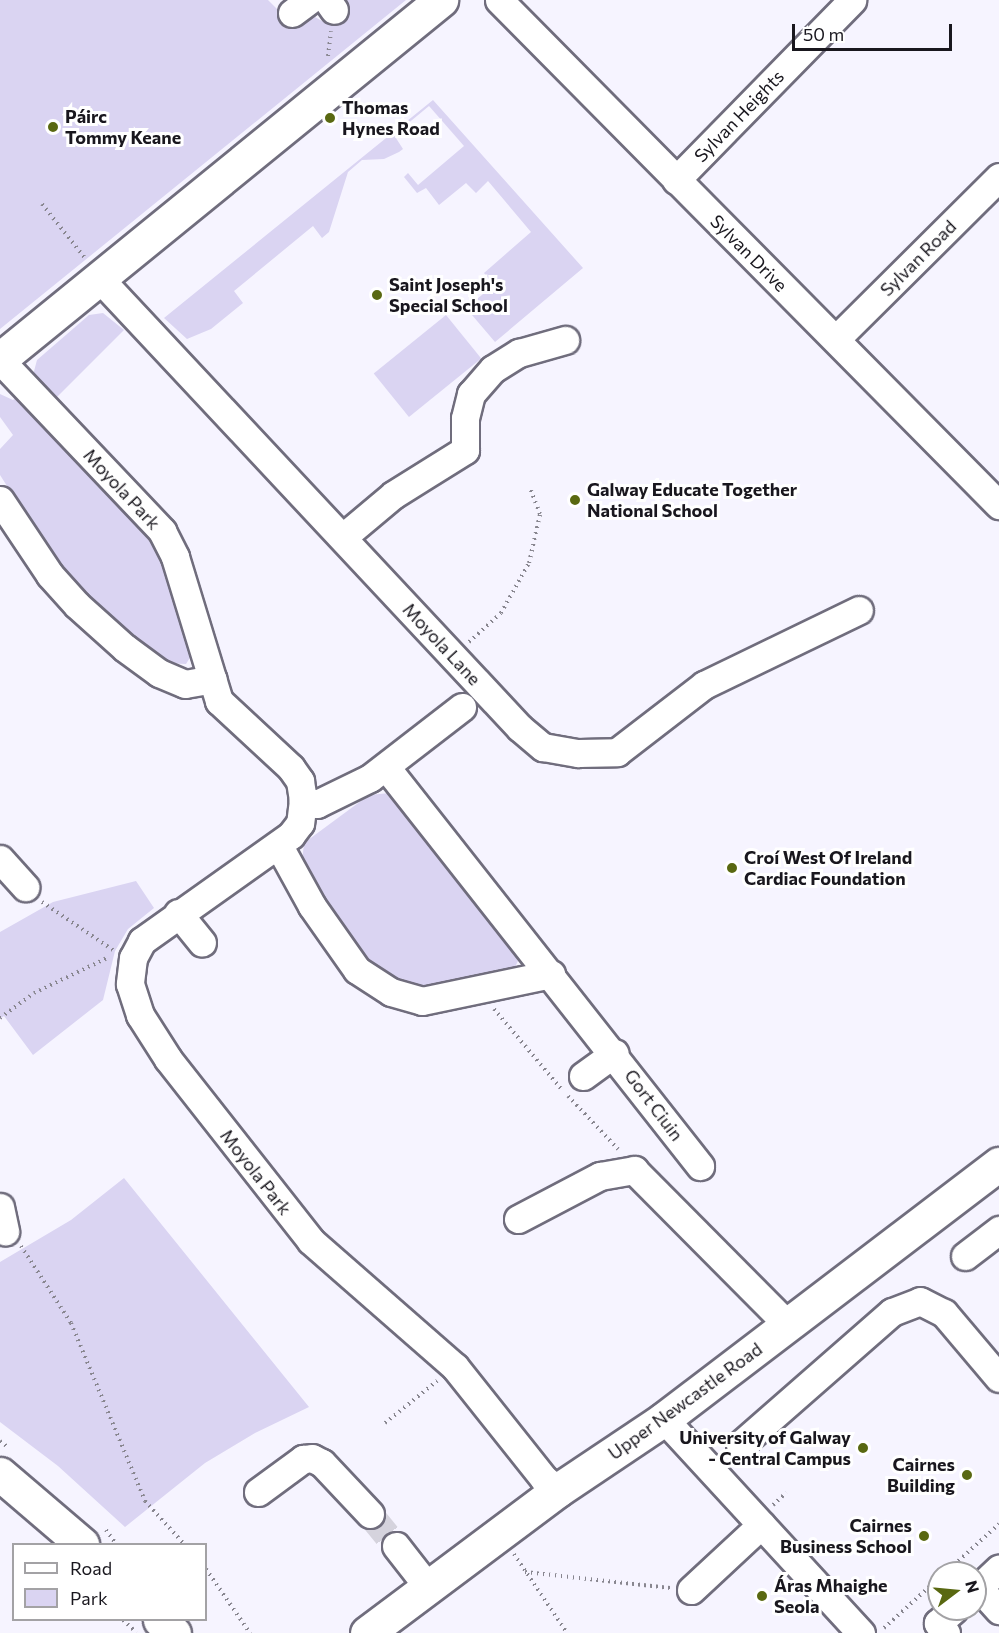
<!DOCTYPE html>
<meta charset="utf-8">
<style>
body{margin:0}
#map{position:relative;width:999px;height:1633px;overflow:hidden;background:#f6f4ff;font-family:Commissioner,sans-serif}
div>[style]{position:absolute}
.green>*{inset:0;background:#dad4f2;transform-origin:0 0}
.minor-tunnel>*{height:27px;margin-top:-13.5px;transform-origin:0;background:repeating-linear-gradient(90deg,#d5d3dd 0 27px,transparent 0 41px)}
.path>*{height:4px;margin-top:-2px;transform-origin:0;background:repeating-linear-gradient(90deg,#88868f 0 1.5px,transparent 0 6px)}
.roads{filter:drop-shadow(2px 0 #706d7d) drop-shadow(-2px 0 #706d7d) drop-shadow(0 2px #706d7d) drop-shadow(0 -2px #706d7d)}
.minor>*{height:27px;margin:-13.5px;padding:0 13.5px;transform-origin:13.5px;border-radius:13.5px;background:#fff}
.major>*{height:33px;margin:-16.5px;padding:0 16.5px;transform-origin:16.5px;border-radius:16.5px;background:#fff}
.highway>*{height:33px;margin:-16.5px;padding:0 16.5px;transform-origin:16.5px;border-radius:16.5px;background:#fff}
.dots>*{width:16px;height:16px;translate:-50% -50%;box-sizing:border-box;border:3px solid #fff;border-radius:50%}
span{translate:-50% -50%;white-space:nowrap;text-align:center;line-height:1.15;-webkit-text-stroke:6px #fff;paint-order:stroke}
.poi-label{font-size:18px;color:#19171e;font-weight:700}
.left{translate:0 -50%;text-align:left}
.right{translate:-100% -50%;text-align:right}
.street-label{font-size:18px;color:#19171e}
.legend{position:absolute;left:12px;top:1543px;width:195px;height:78px;box-sizing:border-box;background:#fff;border:2px solid #a3a2a5;margin:0;padding:8px 10px;list-style:none;font-size:18px;color:#19171e}
.legend li{display:flex;align-items:center;gap:12px;height:30px}
.legend b{width:30px;border:2px solid #a3a2a5}
.north{position:absolute;left:927px;top:1561px;width:60px;height:60px;box-sizing:border-box;background:#fff;border:2px solid #a3a2a5;border-radius:50%;rotate:74deg;font-size:16px;font-weight:700;line-height:24px;text-align:center;color:#19171e}
.north::after{content:'';display:block;margin:auto;width:21px;height:27px;background:#596811;clip-path:polygon(50% 0,100% 100%,50% 72%,0 100%)}
.scale{position:absolute;left:792px;top:24px;width:160px;height:27px;box-sizing:border-box;border:3px solid #19171e;border-top:0;padding-left:8px;font-size:18px;line-height:21px;white-space:nowrap;color:#19171e;-webkit-text-stroke:4px #fff;paint-order:stroke}
</style>
<div id="map">
<div class="green">
<div style="clip-path:polygon(0 0,268px 0,293px 25px,315px 17px,329px 25px,348px 10px,345px 0,406px 0,0 329px)"></div>
<div style="clip-path:polygon(433px 100px,583px 268px,495px 342px,466px 308px,494px 285px,484px 273px,531px 232px,488px 181px,476px 193px,466px 183px,439px 205px,426px 188px,417px 193px,404px 177px,408px 173px,418px 185px,464px 146px,429px 106px,394px 135px,403px 149px,399px 152px,384px 159px,362px 160px,348px 172px,329px 232px,322px 238px,313px 226px,234px 291px,243px 303px,211px 329px,187px 339px,164px 318px)"></div>
<div style="clip-path:polygon(103px 313px,124px 330px,55px 399px,33px 375px,37px 360px,89px 315px)"></div>
<div style="left:446px;top:315px;width:56px;height:93px;rotate:51deg"></div>
<div style="clip-path:polygon(0 394px,13px 400px,16px 398px,157px 541px,191px 656px,186px 664px,164px 663px,103px 615px,56px 563px,0 475px,0 449px,13px 435px,0 417px)"></div>
<div style="clip-path:polygon(390px 793px,514px 949px,518px 961px,512px 973px,443px 988px,410px 988px,364px 961px,324px 904px,302px 863px,304px 843px,369px 795px)"></div>
<div style="clip-path:polygon(136px 881px,154px 908px,128px 929px,115px 951px,103px 1000px,33px 1055px,4px 1016px,0 1019px,0 932px,53px 902px)"></div>
<div style="clip-path:polygon(124px 1178px,309px 1407px,255px 1433px,205px 1463px,125px 1527px,58px 1466px,0 1422px,0 1262px,71px 1220px)"></div>
</div>
<div class="minor-tunnel">
<div style="left:370px;top:1514px;width:41px;rotate:50.9deg"></div>
</div>
<div class="path">
<div style="left:328px;top:56px;width:25px;rotate:-83deg"></div>
<div style="left:42px;top:204px;width:69px;rotate:51.5deg"></div>
<div style="left:469px;top:642px;width:43px;rotate:-42.2deg"></div>
<div style="left:501px;top:613px;width:57px;rotate:-60.8deg"></div>
<div style="left:529px;top:563px;width:50px;rotate:-77.3deg"></div>
<div style="left:540px;top:514px;width:26px;rotate:-111deg"></div>
<div style="left:42px;top:902px;width:86px;rotate:34.1deg"></div>
<div style="left:494px;top:1009px;width:107px;rotate:49.9deg"></div>
<div style="left:0;top:1018px;width:42px;rotate:-36.3deg"></div>
<div style="left:34px;top:993px;width:83px;rotate:-25.6deg"></div>
<div style="left:568px;top:1096px;width:73px;rotate:46.7deg"></div>
<div style="left:21px;top:1246px;width:92px;rotate:57deg"></div>
<div style="left:71px;top:1323px;width:193px;rotate:67.4deg"></div>
<div style="left:145px;top:1501px;width:58px;rotate:47.8deg"></div>
<div style="left:385px;top:1423px;width:67px;rotate:-38.9deg"></div>
<div style="left:0;top:1441px;width:11px;rotate:38deg"></div>
<div style="left:773px;top:1505px;width:18px;rotate:-43deg"></div>
<div style="left:106px;top:1530px;width:17px;rotate:54deg"></div>
<div style="left:514px;top:1554px;width:95px;rotate:56.1deg"></div>
<div style="left:206px;top:1569px;width:78px;rotate:55.5deg"></div>
<div style="left:525px;top:1572px;width:146px;rotate:6.3deg"></div>
<div style="left:945px;top:1573px;width:73px;rotate:-42.2deg"></div>
<div style="left:123px;top:1620px;width:18px;rotate:43deg"></div>
<div style="left:884px;top:1628px;width:74px;rotate:-42.3deg"></div>
</div>
<div class="roads">
<div class="minor">
<div style="left:327px;top:0;width:12px;rotate:55deg"></div>
<div style="left:499px;top:0;width:711px;rotate:45.29deg"></div>
<div style="left:292px;top:13px;width:21px;rotate:-37deg"></div>
<div style="left:676px;top:180px;width:252px;rotate:-45.6deg"></div>
<div style="left:99px;top:278px;width:616px;rotate:46.91deg"></div>
<div style="left:520px;top:728px;width:30px;rotate:40deg"></div>
<div style="left:543px;top:747px;width:36px;rotate:10deg"></div>
<div style="left:578px;top:753px;width:39px;rotate:-1deg"></div>
<div style="left:617px;top:752px;width:110px;rotate:-37.6deg"></div>
<div style="left:704px;top:685px;width:172px;rotate:-25.8deg"></div>
<div style="left:836px;top:339px;width:230px;rotate:-44.8deg"></div>
<div style="left:0;top:360px;width:236px;rotate:46.5deg"></div>
<div style="left:162px;top:531px;width:29px;rotate:63deg"></div>
<div style="left:175px;top:557px;width:151px;rotate:73deg"></div>
<div style="left:219px;top:701px;width:98px;rotate:42.9deg"></div>
<div style="left:291px;top:768px;width:16px;rotate:55deg"></div>
<div style="left:300px;top:781px;width:19px;rotate:81deg"></div>
<div style="left:0;top:500px;width:90px;rotate:56.3deg"></div>
<div style="left:50px;top:575px;width:40px;rotate:48deg"></div>
<div style="left:77px;top:605px;width:64px;rotate:41.9deg"></div>
<div style="left:125px;top:648px;width:42px;rotate:36.3deg"></div>
<div style="left:159px;top:673px;width:28px;rotate:23deg"></div>
<div style="left:185px;top:684px;width:28px;rotate:-10deg"></div>
<div style="left:343px;top:537px;width:65px;rotate:-40deg"></div>
<div style="left:393px;top:495px;width:85px;rotate:-32deg"></div>
<div style="left:465px;top:450px;width:32px;rotate:-90deg"></div>
<div style="left:465px;top:418px;width:25px;rotate:-76deg"></div>
<div style="left:471px;top:394px;width:33px;rotate:-49deg"></div>
<div style="left:493px;top:369px;width:31px;rotate:-32deg"></div>
<div style="left:519px;top:353px;width:48px;rotate:-15.8deg"></div>
<div style="left:462px;top:707px;width:116px;rotate:142.3deg"></div>
<div style="left:370px;top:778px;width:59px;rotate:153.9deg"></div>
<div style="left:317px;top:804px;width:15px;rotate:-164deg"></div>
<div style="left:303px;top:800px;width:23px;rotate:97deg"></div>
<div style="left:300px;top:823px;width:15px;rotate:127deg"></div>
<div style="left:291px;top:835px;width:183px;rotate:144.6deg"></div>
<div style="left:142px;top:941px;width:19px;rotate:118deg"></div>
<div style="left:133px;top:958px;width:26px;rotate:97deg"></div>
<div style="left:130px;top:984px;width:33px;rotate:72deg"></div>
<div style="left:140px;top:1015px;width:52px;rotate:57.5deg"></div>
<div style="left:168px;top:1059px;width:231px;rotate:51.8deg"></div>
<div style="left:311px;top:1241px;width:191px;rotate:41.2deg"></div>
<div style="left:455px;top:1367px;width:143px;rotate:51.5deg"></div>
<div style="left:544px;top:1479px;width:18px;rotate:38deg"></div>
<div style="left:386px;top:767px;width:508px;rotate:51.8deg"></div>
<div style="left:279px;top:846px;width:68px;rotate:61.2deg"></div>
<div style="left:312px;top:906px;width:78px;rotate:54.9deg"></div>
<div style="left:357px;top:970px;width:40px;rotate:32.9deg"></div>
<div style="left:391px;top:992px;width:32px;rotate:16deg"></div>
<div style="left:422px;top:1001px;width:132px;rotate:-11.8deg"></div>
<div style="left:0;top:859px;width:38px;rotate:48deg"></div>
<div style="left:178px;top:913px;width:38px;rotate:51deg"></div>
<div style="left:583px;top:1076px;width:39px;rotate:-36deg"></div>
<div style="left:0;top:1207px;width:25px;rotate:78deg"></div>
<div style="left:518px;top:1219px;width:93px;rotate:-27.7deg"></div>
<div style="left:600px;top:1176px;width:35px;rotate:-10deg"></div>
<div style="left:634px;top:1170px;width:218px;rotate:45.2deg"></div>
<div style="left:965px;top:1256px;width:43px;rotate:-37.4deg"></div>
<div style="left:664px;top:1419px;width:291px;rotate:47.4deg"></div>
<div style="left:740px;top:1445px;width:202px;rotate:-41.2deg"></div>
<div style="left:892px;top:1312px;width:30px;rotate:-21deg"></div>
<div style="left:920px;top:1301px;width:27px;rotate:27deg"></div>
<div style="left:944px;top:1313px;width:85px;rotate:49.8deg"></div>
<div style="left:258px;top:1492px;width:56px;rotate:-36.3deg"></div>
<div style="left:303px;top:1459px;width:9px;rotate:-6deg"></div>
<div style="left:312px;top:1458px;width:11px;rotate:27deg"></div>
<div style="left:322px;top:1463px;width:70px;rotate:46.7deg"></div>
<div style="left:396px;top:1546px;width:52px;rotate:52deg"></div>
<div style="left:979px;top:1588px;width:30px;rotate:48deg"></div>
<div style="left:691px;top:1590px;width:96px;rotate:-42.9deg"></div>
<div style="left:975px;top:1591px;width:33px;rotate:-43deg"></div>
<div style="left:946px;top:1633px;width:13px;rotate:-129deg"></div>
<div style="left:938px;top:1623px;width:21px;rotate:-41deg"></div>
</div>
<div class="major">
<div style="left:0;top:359px;width:569px;rotate:-39.15deg"></div>
<div style="left:367px;top:1633px;width:239px;rotate:-36.8deg"></div>
<div style="left:558px;top:1490px;width:128px;rotate:-33.8deg"></div>
<div style="left:664px;top:1419px;width:421px;rotate:-37.3deg"></div>
</div>
<div class="highway">
<div style="left:0;top:1474px;width:108px;rotate:40.5deg"></div>
<div style="left:160px;top:1620px;width:19px;rotate:43deg"></div>
</div>
</div>
<div class="dots">
<div style="left:330px;top:118px;background:#596811"></div>
<div style="left:53px;top:127px;background:#596811"></div>
<div style="left:377px;top:295px;background:#596811"></div>
<div style="left:575px;top:500px;background:#596811"></div>
<div style="left:732px;top:868px;background:#596811"></div>
<div style="left:863px;top:1448px;background:#596811"></div>
<div style="left:967px;top:1475px;background:#596811"></div>
<div style="left:924px;top:1536px;background:#596811"></div>
<div style="left:762px;top:1596px;background:#596811"></div>
</div>
<div class="poi-label">
<span class="left" style="left:342px;top:118px">Thomas<br>Hynes Road</span>
<span class="left" style="left:65px;top:127px">Páirc<br>Tommy Keane</span>
<span class="left" style="left:389px;top:295px">Saint Joseph's<br>Special School</span>
<span class="left" style="left:587px;top:500px">Galway Educate Together<br>National School</span>
<span class="left" style="left:744px;top:868px">Croí West Of Ireland<br>Cardiac Foundation</span>
<span class="right" style="left:851px;top:1448px">University of Galway<br>- Central Campus</span>
<span class="right" style="left:955px;top:1475px">Cairnes<br>Building</span>
<span class="right" style="left:912px;top:1536px">Cairnes<br>Business School</span>
<span class="left" style="left:774px;top:1596px">Áras Mhaighe<br>Seola</span>
</div>
<div class="street-label">
<span style="left:739px;top:116px;rotate:-46deg">Sylvan Heights</span>
<span style="left:749px;top:253px;rotate:45deg">Sylvan Drive</span>
<span style="left:918px;top:258px;rotate:-45deg">Sylvan Road</span>
<span style="left:122px;top:489px;rotate:47deg">Moyola Park</span>
<span style="left:442px;top:644px;rotate:47deg">Moyola Lane</span>
<span style="left:654px;top:1105px;rotate:53deg">Gort Ciuin</span>
<span style="left:256px;top:1172px;rotate:52deg">Moyola Park</span>
<span style="left:685px;top:1401px;rotate:-36deg">Upper Newcastle Road</span>
</div>
<ul class="legend">
<li><b style="height:8px;background:#fff"></b>Road</li>
<li><b style="height:16px;background:#dad4f2"></b>Park</li>
</ul>
<div class="north">N</div>
<div class="scale">50 m</div>
</div>
